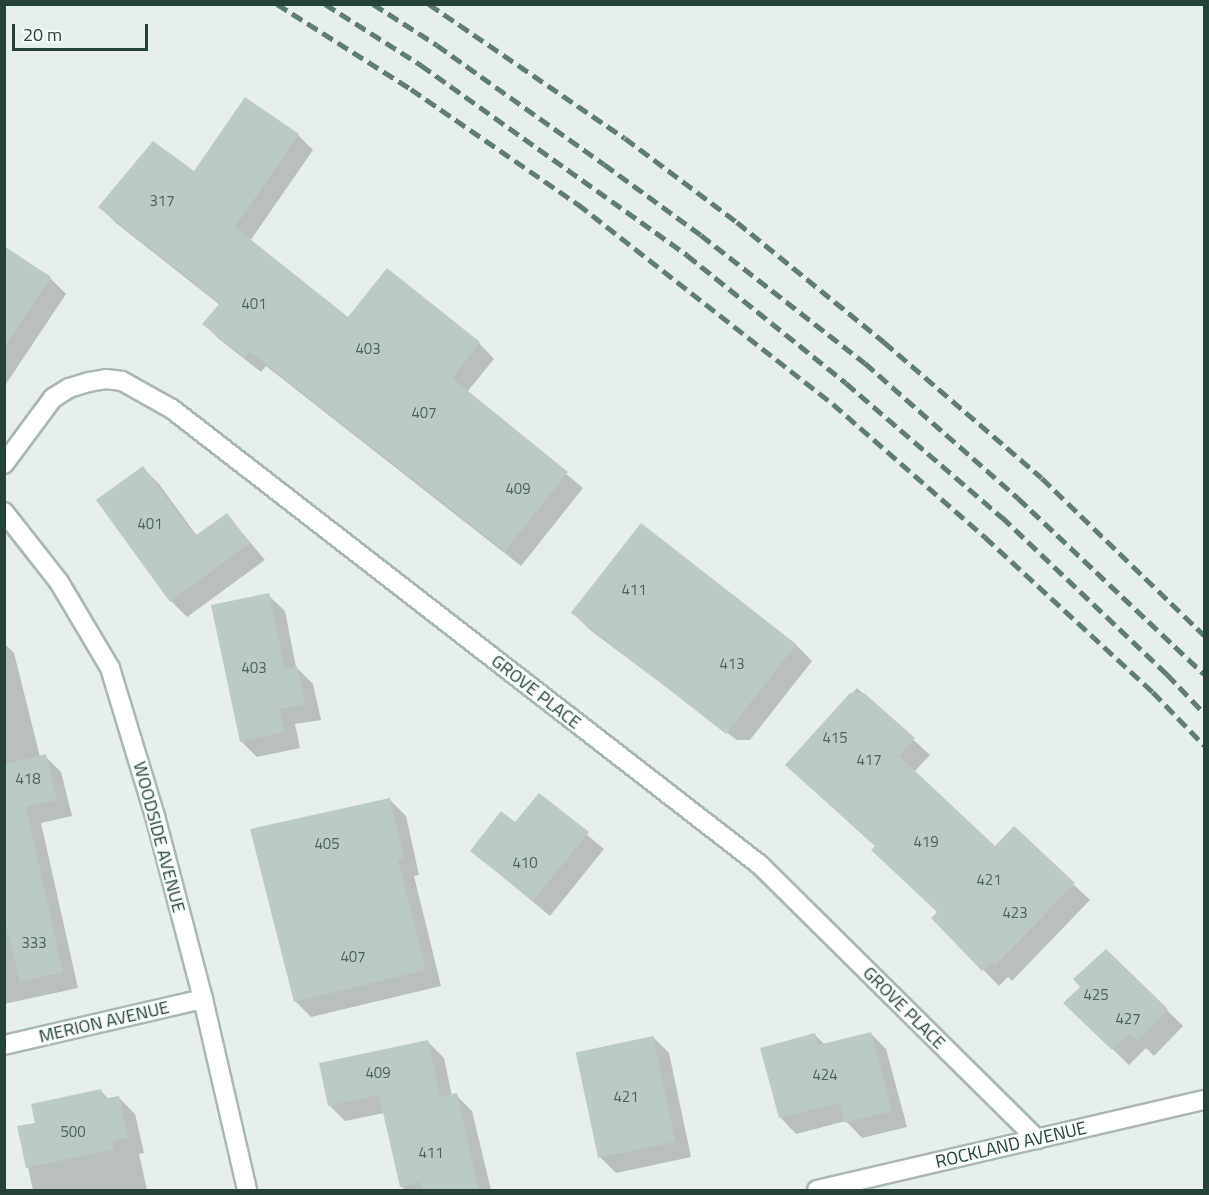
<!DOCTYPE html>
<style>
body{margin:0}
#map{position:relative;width:1209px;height:1195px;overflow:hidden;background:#e6efeb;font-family:"Titillium Web",sans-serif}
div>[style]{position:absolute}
.shadow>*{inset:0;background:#0003}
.building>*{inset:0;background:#bbcac4;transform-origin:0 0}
.roads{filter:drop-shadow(2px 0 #a8b8b2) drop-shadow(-2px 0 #a8b8b2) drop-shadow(0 2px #a8b8b2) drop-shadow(0 -2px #a8b8b2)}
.street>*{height:18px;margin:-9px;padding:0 9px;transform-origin:9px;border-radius:9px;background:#fff}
.rail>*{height:4.5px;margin-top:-2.25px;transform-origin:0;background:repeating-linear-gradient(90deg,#5f7d75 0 12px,transparent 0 18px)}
span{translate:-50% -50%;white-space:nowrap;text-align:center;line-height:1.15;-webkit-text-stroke:4.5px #f7fbf9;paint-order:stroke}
.number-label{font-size:15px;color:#4a645c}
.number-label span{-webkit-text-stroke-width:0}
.street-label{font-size:18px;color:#24423a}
.frame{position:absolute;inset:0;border:6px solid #24423a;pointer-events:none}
.scale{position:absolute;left:12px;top:24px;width:136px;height:27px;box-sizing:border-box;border:3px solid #24423a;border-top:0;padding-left:8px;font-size:18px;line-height:21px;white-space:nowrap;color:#24423a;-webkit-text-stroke:4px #f7fbf9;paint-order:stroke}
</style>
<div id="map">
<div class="shadow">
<div style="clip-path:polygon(298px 135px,313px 150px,250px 241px,348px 319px,479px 343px,494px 359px,467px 392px,583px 488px,521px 566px,266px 366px,261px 372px,219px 339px,204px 324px,220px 305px,116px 223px,100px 207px)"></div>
<div style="clip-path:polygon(4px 248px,50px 278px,66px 294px,4px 387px)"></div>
<div style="clip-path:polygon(143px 468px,159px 484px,197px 536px,227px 515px,265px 560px,187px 617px,171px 601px)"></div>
<div style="clip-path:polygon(268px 595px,285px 611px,296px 667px,313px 684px,321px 720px,295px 724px,300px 748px,257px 757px,241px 741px)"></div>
<div style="clip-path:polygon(574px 614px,796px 645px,812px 661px,750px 740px,737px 740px,590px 630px)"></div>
<div style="clip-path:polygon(4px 643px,14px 653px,40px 757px,45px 756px,61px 772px,72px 816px,41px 823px,78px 988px,4px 1004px)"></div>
<div style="clip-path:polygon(857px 688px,930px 755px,914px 772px,995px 848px,1014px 828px,1090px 900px,1012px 981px,1008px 977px,999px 986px,933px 918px,939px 912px,876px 847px,787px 765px)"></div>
<div style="clip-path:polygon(539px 795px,604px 849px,550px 916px,472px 851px,515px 824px)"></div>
<div style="clip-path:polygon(390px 800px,406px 816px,419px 875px,414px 876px,441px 986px,311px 1017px,295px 1001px)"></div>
<div style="clip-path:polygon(1106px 951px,1183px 1026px,1154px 1056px,1146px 1048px,1129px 1065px,1065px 1003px,1082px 987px)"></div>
<div style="clip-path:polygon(870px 1033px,886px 1049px,907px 1127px,862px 1138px,846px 1121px,796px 1134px,780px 1117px,815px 1035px,825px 1045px)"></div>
<div style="clip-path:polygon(653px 1037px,669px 1053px,691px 1157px,616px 1173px,600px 1157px)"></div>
<div style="clip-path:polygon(428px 1042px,444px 1058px,452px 1096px,456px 1095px,472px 1111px,491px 1190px,405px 1190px,401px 1186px,384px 1113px,345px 1121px,329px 1105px)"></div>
<div style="clip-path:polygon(101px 1091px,109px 1100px,119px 1098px,135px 1114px,144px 1153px,139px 1154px,147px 1190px,33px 1190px,19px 1127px,36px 1124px)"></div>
</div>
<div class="building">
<div style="clip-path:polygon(245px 97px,299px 134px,235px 227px,348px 317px,387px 268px,480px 342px,452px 378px,568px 472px,505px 551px,250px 352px,245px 358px,202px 324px,220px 303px,98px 207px,153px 141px,194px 171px)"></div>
<div style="clip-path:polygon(4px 246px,51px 277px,4px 347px)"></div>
<div style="clip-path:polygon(143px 466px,195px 536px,227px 513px,250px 543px,170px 602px,96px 500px)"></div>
<div style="left:641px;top:523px;width:197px;height:114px;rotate:38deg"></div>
<div style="clip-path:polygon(269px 593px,285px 669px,297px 666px,305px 704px,280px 709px,285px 732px,240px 742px,211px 605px)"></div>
<div style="clip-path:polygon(850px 693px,864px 693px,915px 738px,899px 756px,995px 846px,1014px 826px,1075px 883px,995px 966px,991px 962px,982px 971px,931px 918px,937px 912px,871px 850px,875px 846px,785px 765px)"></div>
<div style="clip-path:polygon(46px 754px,57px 800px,26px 807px,63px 972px,20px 982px,4px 915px,4px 764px)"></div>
<div style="clip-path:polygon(539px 793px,589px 832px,533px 901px,470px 851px,501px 811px,515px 822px)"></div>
<div style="clip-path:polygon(390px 798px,404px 859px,398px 860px,426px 970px,294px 1002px,250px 829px)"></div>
<div style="clip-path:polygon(1106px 949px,1168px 1009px,1137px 1041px,1129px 1034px,1112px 1050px,1063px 1003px,1080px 987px,1073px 979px)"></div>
<div style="clip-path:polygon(871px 1032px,892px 1111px,845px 1123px,840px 1103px,779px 1118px,760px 1048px,815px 1033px,818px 1045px)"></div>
<div style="left:653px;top:1036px;width:108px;height:79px;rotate:78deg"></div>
<div style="clip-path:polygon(428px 1040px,440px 1097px,457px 1093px,479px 1191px,422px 1191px,420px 1182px,400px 1187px,379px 1095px,328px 1106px,319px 1063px)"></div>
<div style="clip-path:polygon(101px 1089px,103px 1099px,119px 1096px,128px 1137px,113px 1141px,114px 1149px,26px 1168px,17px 1126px,35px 1123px,31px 1104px)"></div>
</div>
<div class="roads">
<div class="street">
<div style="left:4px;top:464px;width:82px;rotate:-53.4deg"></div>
<div style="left:53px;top:398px;width:19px;rotate:-32deg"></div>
<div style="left:69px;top:388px;width:21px;rotate:-17deg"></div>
<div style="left:89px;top:382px;width:17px;rotate:-10deg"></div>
<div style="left:106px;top:379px;width:16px;rotate:7deg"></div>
<div style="left:122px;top:381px;width:57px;rotate:29.2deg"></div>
<div style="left:172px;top:409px;width:744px;rotate:37.79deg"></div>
<div style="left:760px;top:865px;width:390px;rotate:44.7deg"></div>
<div style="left:4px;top:512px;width:89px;rotate:51.8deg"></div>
<div style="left:59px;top:582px;width:100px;rotate:59.3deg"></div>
<div style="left:110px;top:668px;width:155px;rotate:73.1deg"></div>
<div style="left:155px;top:816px;width:189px;rotate:75.3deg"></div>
<div style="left:203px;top:999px;width:196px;rotate:77deg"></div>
<div style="left:4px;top:1045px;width:204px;rotate:-13deg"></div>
<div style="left:817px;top:1190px;width:397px;rotate:-13.1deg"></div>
</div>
</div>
<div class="rail">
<div style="left:277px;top:4px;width:159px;rotate:32.4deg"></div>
<div style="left:411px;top:89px;width:203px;rotate:34.6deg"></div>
<div style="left:578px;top:204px;width:324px;rotate:38.1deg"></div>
<div style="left:833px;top:404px;width:202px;rotate:41.2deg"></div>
<div style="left:985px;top:537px;width:229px;rotate:42.7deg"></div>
<div style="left:1153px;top:692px;width:74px;rotate:46.1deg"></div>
<div style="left:325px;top:4px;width:114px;rotate:32.4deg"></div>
<div style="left:421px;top:65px;width:327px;rotate:35.5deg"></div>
<div style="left:687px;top:255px;width:204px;rotate:38.8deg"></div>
<div style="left:846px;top:383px;width:206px;rotate:40.7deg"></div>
<div style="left:1002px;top:517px;width:228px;rotate:43.6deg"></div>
<div style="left:1167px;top:674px;width:54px;rotate:46.5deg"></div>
<div style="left:373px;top:4px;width:76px;rotate:32.6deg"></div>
<div style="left:437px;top:45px;width:205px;rotate:35.5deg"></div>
<div style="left:604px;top:164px;width:120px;rotate:36.2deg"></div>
<div style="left:701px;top:235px;width:208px;rotate:38deg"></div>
<div style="left:865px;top:363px;width:204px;rotate:41.4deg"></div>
<div style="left:1018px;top:498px;width:256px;rotate:43.4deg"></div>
<div style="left:429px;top:4px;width:237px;rotate:34.4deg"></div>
<div style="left:625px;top:138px;width:140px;rotate:36.9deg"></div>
<div style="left:737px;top:222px;width:190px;rotate:39.2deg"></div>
<div style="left:884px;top:342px;width:208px;rotate:40.7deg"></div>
<div style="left:1042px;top:478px;width:226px;rotate:44.1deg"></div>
</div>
<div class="number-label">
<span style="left:162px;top:201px">317</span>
<span style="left:254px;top:304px">401</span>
<span style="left:368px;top:349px">403</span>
<span style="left:424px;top:413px">407</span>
<span style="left:518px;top:489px">409</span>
<span style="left:150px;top:524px">401</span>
<span style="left:634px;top:590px">411</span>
<span style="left:732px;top:664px">413</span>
<span style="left:254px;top:668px">403</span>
<span style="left:835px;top:738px">415</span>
<span style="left:869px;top:760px">417</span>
<span style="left:28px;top:779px">418</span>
<span style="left:926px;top:842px">419</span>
<span style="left:327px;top:844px">405</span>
<span style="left:525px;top:863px">410</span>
<span style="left:989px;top:880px">421</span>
<span style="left:1015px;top:913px">423</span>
<span style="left:34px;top:943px">333</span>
<span style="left:353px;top:957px">407</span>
<span style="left:1096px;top:995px">425</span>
<span style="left:1128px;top:1019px">427</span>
<span style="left:378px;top:1073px">409</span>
<span style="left:825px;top:1075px">424</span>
<span style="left:626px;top:1097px">421</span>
<span style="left:73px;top:1132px">500</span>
<span style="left:431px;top:1153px">411</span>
</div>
<div class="street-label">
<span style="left:536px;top:692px;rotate:38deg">GROVE PLACE</span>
<span style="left:159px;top:837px;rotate:75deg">WOODSIDE AVENUE</span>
<span style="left:904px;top:1008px;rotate:45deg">GROVE PLACE</span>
<span style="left:104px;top:1022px;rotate:-13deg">MERION AVENUE</span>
<span style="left:1011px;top:1145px;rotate:-13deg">ROCKLAND AVENUE</span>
</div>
<div class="frame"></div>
<div class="scale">20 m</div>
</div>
